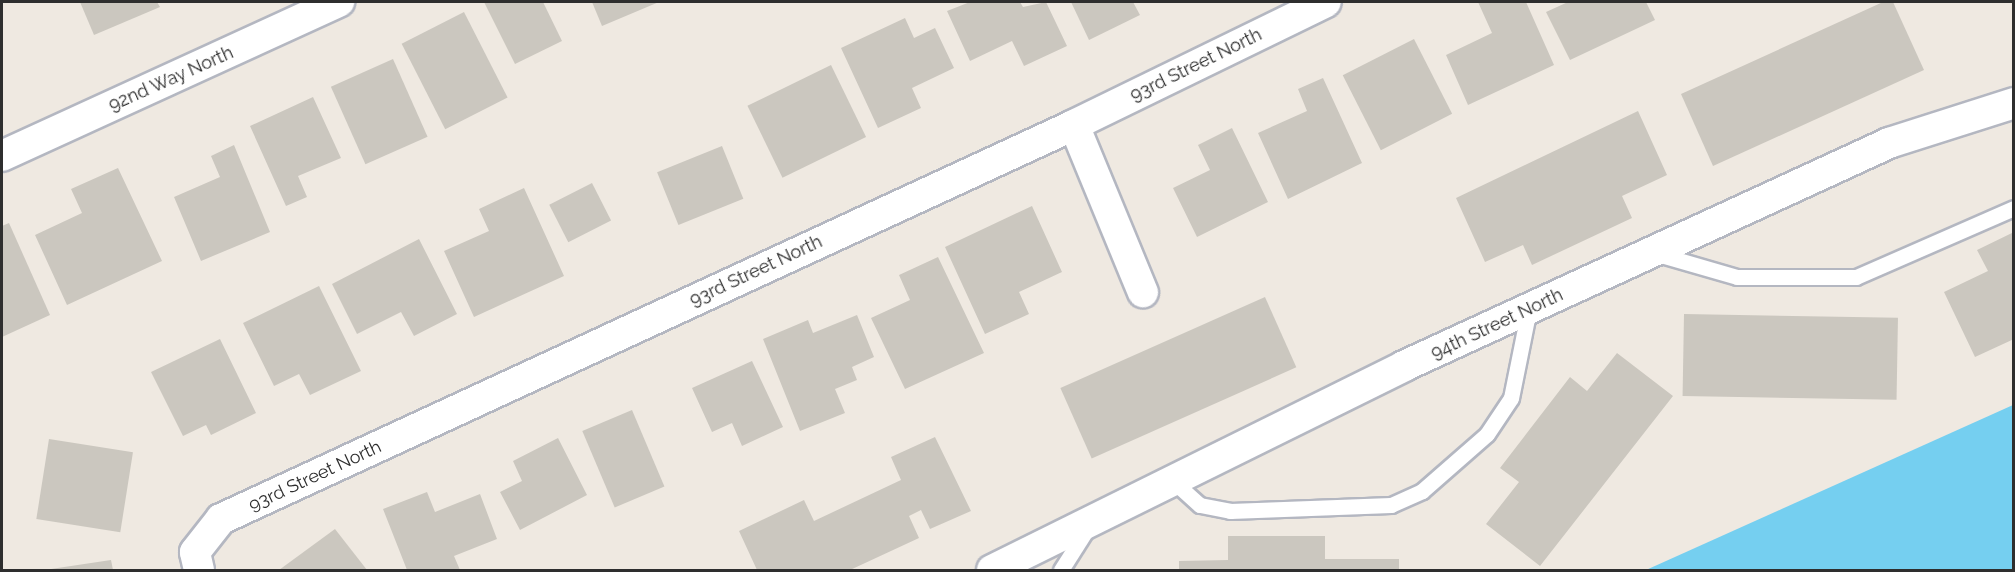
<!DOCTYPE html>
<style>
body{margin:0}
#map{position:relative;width:2015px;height:572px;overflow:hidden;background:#efe9e1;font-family:Raleway,sans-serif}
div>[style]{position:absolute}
.water>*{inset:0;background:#75cff0}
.building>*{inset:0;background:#cbc7bf;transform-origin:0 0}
.roads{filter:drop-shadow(2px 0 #b4b7c1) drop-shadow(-2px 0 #b4b7c1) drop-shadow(0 2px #b4b7c1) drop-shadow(0 -2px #b4b7c1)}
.lane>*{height:15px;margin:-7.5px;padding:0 7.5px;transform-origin:7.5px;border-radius:7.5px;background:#fff}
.street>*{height:30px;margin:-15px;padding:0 15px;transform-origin:15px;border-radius:15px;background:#fff}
span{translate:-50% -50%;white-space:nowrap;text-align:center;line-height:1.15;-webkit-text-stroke:4.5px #fff;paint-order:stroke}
.street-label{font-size:18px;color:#2e2e2e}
.frame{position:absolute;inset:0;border:3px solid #2e2e2e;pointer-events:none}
</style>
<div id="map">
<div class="water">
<div style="clip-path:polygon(2013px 405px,2013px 570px,1646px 570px)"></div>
</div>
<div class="building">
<div style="clip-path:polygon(80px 2px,157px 2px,160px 7px,94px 35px)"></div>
<div style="clip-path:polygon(484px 2px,543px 2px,562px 41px,515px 64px)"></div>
<div style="clip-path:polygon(592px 2px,659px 2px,602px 26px)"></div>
<div style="clip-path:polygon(970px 2px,1020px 2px,1023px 7px,1046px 2px,1067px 46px,1024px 66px,1012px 41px,970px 61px,947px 11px)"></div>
<div style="clip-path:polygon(1071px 2px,1133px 2px,1140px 15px,1089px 40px)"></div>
<div style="clip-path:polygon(1478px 2px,1526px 2px,1554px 65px,1468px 105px,1446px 55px,1492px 33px)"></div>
<div style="clip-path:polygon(1568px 2px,1646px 2px,1655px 20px,1570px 60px,1546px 12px)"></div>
<div style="clip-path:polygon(1883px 2px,1893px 2px,1924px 70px,1713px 166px,1681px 94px)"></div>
<div style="left:464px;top:12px;width:96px;height:70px;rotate:63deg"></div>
<div style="clip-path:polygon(905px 18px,914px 38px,935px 28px,954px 68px,912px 88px,921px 108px,878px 128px,841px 48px)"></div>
<div style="left:1414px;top:39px;width:84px;height:80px;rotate:63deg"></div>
<div style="left:393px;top:59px;width:85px;height:68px;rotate:66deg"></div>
<div style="left:831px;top:65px;width:80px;height:93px;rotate:64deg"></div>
<div style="clip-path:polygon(1323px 78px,1362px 163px,1288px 199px,1258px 133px,1307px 111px,1298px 89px)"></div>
<div style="clip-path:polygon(313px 97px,341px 158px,298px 176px,307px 197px,286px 206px,250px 126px)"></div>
<div style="clip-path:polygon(1638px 111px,1667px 175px,1622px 196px,1632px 218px,1532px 265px,1523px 245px,1485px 262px,1456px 198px)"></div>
<div style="clip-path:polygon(1232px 128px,1268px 202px,1197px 237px,1173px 188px,1210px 170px,1198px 145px)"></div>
<div style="clip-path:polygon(234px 145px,270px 232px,201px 261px,174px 197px,220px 177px,211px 156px)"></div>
<div style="left:722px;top:146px;width:57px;height:70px;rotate:68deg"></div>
<div style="clip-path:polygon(118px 168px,162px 261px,67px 305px,35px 235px,82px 213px,71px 189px)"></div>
<div style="left:592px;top:183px;width:42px;height:48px;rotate:63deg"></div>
<div style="clip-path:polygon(524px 188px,564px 276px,474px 317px,444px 251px,489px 231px,479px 209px)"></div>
<div style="clip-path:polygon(1032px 206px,1062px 272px,1019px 292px,1029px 314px,985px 334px,945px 247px)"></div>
<div style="clip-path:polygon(9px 223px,50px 315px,2px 337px,2px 226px)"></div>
<div style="clip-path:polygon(2014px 232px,2014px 339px,1975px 357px,1944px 292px,1988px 271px,1977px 250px)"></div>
<div style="clip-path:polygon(419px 239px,457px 314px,414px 336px,401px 312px,357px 334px,332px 284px)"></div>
<div style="clip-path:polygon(938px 257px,984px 353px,905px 389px,871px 318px,910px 300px,899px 275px)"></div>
<div style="clip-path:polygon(319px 286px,361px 371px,310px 395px,299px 374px,274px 386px,243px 323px)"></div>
<div style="left:1265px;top:297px;width:77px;height:224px;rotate:66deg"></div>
<div style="left:1684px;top:314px;width:214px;height:82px;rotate:1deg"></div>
<div style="clip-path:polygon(857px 315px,874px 357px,852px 367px,857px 380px,835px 389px,845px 413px,800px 431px,763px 339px,808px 320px,813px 333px)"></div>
<div style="clip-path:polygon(220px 339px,256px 413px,211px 435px,206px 425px,183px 436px,151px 372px)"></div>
<div style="clip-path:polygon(1617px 353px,1673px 396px,1540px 566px,1486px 524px,1519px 482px,1500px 468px,1570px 377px,1587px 391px)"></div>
<div style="clip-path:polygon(752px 361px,783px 427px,742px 446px,732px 423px,712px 432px,692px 388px)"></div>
<div style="left:632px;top:410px;width:83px;height:54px;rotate:67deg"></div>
<div style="clip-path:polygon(935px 437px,971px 511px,930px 529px,921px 510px,909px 516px,919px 538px,850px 570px,757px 570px,739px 531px,804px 500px,814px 521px,901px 480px,891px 457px)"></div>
<div style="clip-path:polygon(558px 438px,587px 495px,520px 530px,500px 492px,522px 481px,513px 461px)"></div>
<div style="left:49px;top:439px;width:85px;height:81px;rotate:9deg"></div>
<div style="clip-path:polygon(427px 492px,435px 512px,480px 494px,497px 539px,454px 556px,460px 570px,407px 570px,383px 509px)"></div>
<div style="clip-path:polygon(335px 529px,367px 570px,279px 570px)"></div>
<div style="clip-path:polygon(1228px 536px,1325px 536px,1325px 559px,1399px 559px,1399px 570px,1179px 570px,1179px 561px,1228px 560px)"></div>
<div style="clip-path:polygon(111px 560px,113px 570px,51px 570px,51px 569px)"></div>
</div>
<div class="roads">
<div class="lane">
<div style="left:1654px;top:253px;width:86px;rotate:16.1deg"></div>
<div style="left:1737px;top:277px;width:119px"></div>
<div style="left:1856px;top:277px;width:172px;rotate:-23.6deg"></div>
<div style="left:1173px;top:481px;width:36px;rotate:42deg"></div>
<div style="left:1200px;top:505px;width:31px;rotate:11deg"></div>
<div style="left:1230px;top:511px;width:161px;rotate:-2.1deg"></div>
<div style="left:1391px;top:505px;width:34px;rotate:-24deg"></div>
<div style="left:1422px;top:491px;width:86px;rotate:-41.2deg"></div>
<div style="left:1487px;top:434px;width:43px;rotate:-56.3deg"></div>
<div style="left:1511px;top:398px;width:91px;rotate:-78.6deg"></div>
<div style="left:1061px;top:570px;width:49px;rotate:-57.6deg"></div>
</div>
<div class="street">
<div style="left:1074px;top:125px;width:181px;rotate:67.6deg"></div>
<div style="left:2px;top:156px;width:371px;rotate:-24.6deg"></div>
<div style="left:199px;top:570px;width:18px;rotate:-103deg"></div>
<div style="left:195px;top:552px;width:42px;rotate:-51.8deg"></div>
<div style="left:221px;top:519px;width:940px;rotate:-24.79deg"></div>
<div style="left:1074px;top:125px;width:280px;rotate:-26deg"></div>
<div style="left:992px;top:570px;width:460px;rotate:-26.3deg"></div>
<div style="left:1404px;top:366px;width:534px;rotate:-24.69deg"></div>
<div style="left:1889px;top:143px;width:131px;rotate:-17.7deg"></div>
</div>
</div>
<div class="street-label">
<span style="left:1196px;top:65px;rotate:-26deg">93rd Street North</span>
<span style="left:171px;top:79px;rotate:-24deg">92nd Way North</span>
<span style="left:756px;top:271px;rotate:-25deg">93rd Street North</span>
<span style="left:1497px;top:324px;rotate:-25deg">94th Street North</span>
<span style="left:315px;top:476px;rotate:-25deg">93rd Street North</span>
</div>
<div class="frame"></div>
</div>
